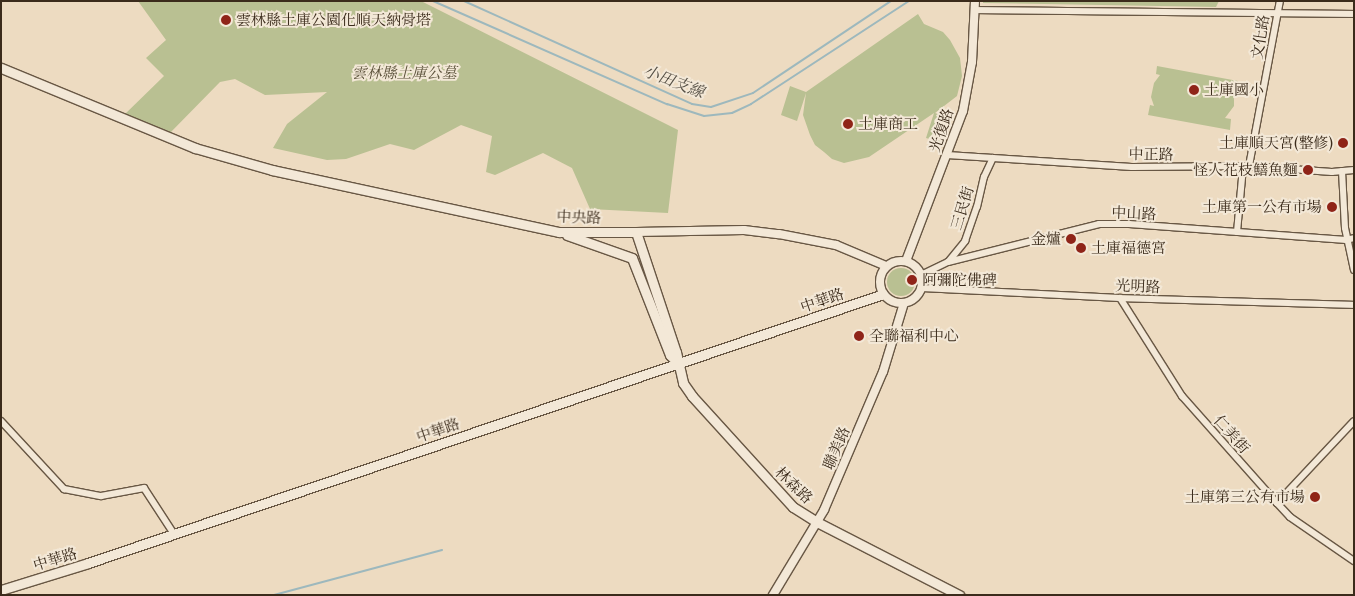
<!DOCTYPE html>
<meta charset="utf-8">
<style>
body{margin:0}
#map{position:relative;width:1355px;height:596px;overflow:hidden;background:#eddbc1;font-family:"Libre Caslon Text","Noto Serif TC",serif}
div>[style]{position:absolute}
.green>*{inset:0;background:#b9c092}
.round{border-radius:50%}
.stream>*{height:2px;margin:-1px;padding:0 1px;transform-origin:1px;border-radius:1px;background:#9db8bd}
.roads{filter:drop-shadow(1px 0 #685744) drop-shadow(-1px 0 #685744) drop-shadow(0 1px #685744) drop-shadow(0 -1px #685744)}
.minor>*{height:6px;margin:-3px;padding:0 3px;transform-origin:3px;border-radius:3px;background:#f3e8d7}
.tertiary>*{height:8px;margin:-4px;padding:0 4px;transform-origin:4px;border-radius:4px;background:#f3e8d7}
.tertiary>.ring{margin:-4px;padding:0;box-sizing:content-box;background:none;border:8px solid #f3e8d7;border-radius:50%}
.secondary>*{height:9px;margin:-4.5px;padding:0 4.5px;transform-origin:4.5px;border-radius:4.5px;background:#f3e8d7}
.dots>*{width:14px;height:14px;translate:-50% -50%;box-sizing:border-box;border:2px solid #f3e8d7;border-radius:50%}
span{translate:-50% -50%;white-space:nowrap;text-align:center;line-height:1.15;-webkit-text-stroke:4px #f3e8d7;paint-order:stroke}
.poi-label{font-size:15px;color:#3b2b1b}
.left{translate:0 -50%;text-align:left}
.right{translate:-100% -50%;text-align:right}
.street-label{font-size:15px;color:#3b2b1b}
.park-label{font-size:15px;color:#5a5039;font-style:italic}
.water-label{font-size:16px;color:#544e44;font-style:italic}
.frame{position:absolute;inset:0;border:2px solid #3b2b1b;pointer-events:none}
</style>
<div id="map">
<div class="green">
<div style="clip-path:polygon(138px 1px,421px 1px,678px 130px,668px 213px,590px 209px,572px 168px,543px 153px,495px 175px,486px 172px,492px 136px,461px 125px,414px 150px,390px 144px,346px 159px,327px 160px,273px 148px,287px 124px,327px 92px,265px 95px,235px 79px,220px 82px,169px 134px,123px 116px,164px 76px,146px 58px,166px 40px)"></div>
<div style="clip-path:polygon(983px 1px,1219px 1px,1216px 7px,983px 3px)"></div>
<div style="clip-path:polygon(918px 14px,924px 24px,943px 32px,950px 40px,960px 58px,962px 76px,957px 96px,935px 113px,949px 118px,940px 142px,926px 138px,934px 113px,869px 157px,844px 163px,832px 159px,824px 152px,815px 145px,810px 135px,803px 115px,806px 93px,797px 121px,781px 115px,790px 86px,806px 92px)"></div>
<div style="clip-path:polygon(1157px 66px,1238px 81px,1236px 88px,1230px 87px,1234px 99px,1234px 106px,1225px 118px,1231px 119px,1230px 130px,1148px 115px,1150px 105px,1154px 106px,1151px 97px,1154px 83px,1160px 75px,1156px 74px)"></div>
<div class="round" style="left:887px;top:268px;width:28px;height:28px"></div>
</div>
<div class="stream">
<div style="left:433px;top:1px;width:256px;rotate:23.8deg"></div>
<div style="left:667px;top:104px;width:39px;rotate:18deg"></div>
<div style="left:704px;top:116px;width:28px;rotate:-6deg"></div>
<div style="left:732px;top:113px;width:21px;rotate:-25deg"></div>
<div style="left:751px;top:104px;width:189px;rotate:-33.1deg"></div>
<div style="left:464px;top:1px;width:250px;rotate:24.3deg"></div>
<div style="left:692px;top:104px;width:19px;rotate:9deg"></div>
<div style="left:711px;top:107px;width:44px;rotate:-18.4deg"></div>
<div style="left:753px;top:93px;width:166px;rotate:-33.7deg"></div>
<div style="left:274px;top:595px;width:174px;rotate:-15deg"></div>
</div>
<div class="roads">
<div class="minor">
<div style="left:974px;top:10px;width:380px;rotate:0.6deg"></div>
<div style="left:947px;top:155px;width:185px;rotate:3.7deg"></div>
<div style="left:1132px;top:167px;width:117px;rotate:-0.5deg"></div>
<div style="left:1249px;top:166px;width:83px;rotate:4.1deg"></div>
<div style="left:1332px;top:172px;width:22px;rotate:-5deg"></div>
<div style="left:1249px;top:166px;width:168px;rotate:-79.4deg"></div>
<div style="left:1342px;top:171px;width:57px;rotate:87deg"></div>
<div style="left:1345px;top:228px;width:43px;rotate:77.9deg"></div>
<div style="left:1237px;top:232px;width:65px;rotate:-84.7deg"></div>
<div style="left:949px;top:261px;width:26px;rotate:-51deg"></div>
<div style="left:965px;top:241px;width:36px;rotate:-71deg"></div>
<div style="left:977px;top:207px;width:31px;rotate:-77deg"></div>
<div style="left:984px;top:177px;width:21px;rotate:-65deg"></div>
<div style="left:921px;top:275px;width:30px;rotate:-26deg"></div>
<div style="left:948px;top:262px;width:156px;rotate:-14.1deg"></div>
<div style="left:1099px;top:224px;width:30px"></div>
<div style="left:1129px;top:224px;width:218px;rotate:4.2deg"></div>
<div style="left:1346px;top:240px;width:8px;rotate:-14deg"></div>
<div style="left:922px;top:288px;width:198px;rotate:2.9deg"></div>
<div style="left:1120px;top:298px;width:234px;rotate:1.7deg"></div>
<div style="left:1120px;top:298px;width:116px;rotate:57.7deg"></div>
<div style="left:1182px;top:396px;width:143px;rotate:48.4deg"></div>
<div style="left:1277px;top:503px;width:19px;rotate:47deg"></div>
<div style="left:1290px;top:517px;width:78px;rotate:34.5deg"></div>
<div style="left:1px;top:421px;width:93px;rotate:47.2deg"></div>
<div style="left:64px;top:489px;width:38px;rotate:11deg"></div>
<div style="left:101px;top:496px;width:44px;rotate:-10.5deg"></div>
<div style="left:144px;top:488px;width:55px;rotate:56.9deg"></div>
<div style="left:1277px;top:503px;width:112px;rotate:-46.8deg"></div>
</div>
<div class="tertiary">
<div style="left:636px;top:232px;width:108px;rotate:-1.1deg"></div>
<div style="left:744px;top:230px;width:35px;rotate:7deg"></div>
<div style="left:779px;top:234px;width:58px;rotate:10.9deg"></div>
<div style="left:836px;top:245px;width:54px;rotate:22.8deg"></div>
<div class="ring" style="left:880px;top:261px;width:34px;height:34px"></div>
<div style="left:906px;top:261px;width:160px;rotate:-69.2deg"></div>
<div style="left:963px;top:111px;width:50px;rotate:-79.6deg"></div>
<div style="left:972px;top:62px;width:61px;rotate:-87.2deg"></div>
<div style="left:773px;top:595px;width:99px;rotate:-59deg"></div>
<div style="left:824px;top:510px;width:150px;rotate:-66.9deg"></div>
<div style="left:883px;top:372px;width:72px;rotate:-73.1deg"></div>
</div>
<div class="secondary">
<div style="left:1px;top:68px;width:210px;rotate:22.4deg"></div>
<div style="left:195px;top:148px;width:80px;rotate:15.9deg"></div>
<div style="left:272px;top:170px;width:294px;rotate:12.2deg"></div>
<div style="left:559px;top:232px;width:77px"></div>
<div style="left:636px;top:232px;width:126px;rotate:71.6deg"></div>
<div style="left:676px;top:352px;width:32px;rotate:77deg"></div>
<div style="left:683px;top:383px;width:16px;rotate:55deg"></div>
<div style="left:692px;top:396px;width:150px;rotate:47.7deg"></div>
<div style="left:793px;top:507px;width:28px;rotate:32deg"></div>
<div style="left:817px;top:522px;width:160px;rotate:27.2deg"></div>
<div style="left:567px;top:235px;width:69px;rotate:19.5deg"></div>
<div style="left:632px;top:258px;width:104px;rotate:68.6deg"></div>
<div style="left:670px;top:355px;width:11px;rotate:45deg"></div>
<div style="left:1px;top:590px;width:91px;rotate:-17.2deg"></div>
<div style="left:88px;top:563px;width:839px;rotate:-18.69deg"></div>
</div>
</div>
<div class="dots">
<div style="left:226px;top:20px;background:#8f2418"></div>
<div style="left:1194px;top:90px;background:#8f2418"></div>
<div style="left:848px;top:124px;background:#8f2418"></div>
<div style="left:1343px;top:143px;background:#8f2418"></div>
<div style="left:1308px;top:170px;background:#8f2418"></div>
<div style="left:1332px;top:207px;background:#8f2418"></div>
<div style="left:1071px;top:239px;background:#8f2418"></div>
<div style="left:1081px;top:248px;background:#8f2418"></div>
<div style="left:912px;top:280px;background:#8f2418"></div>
<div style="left:859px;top:336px;background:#8f2418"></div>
<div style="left:1315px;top:497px;background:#8f2418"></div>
</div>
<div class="poi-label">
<span class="left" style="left:236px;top:20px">雲林縣土庫公園化順天納骨塔</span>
<span class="left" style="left:1204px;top:90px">土庫國小</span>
<span class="left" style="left:858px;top:124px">土庫商工</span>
<span class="right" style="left:1333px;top:143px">土庫順天宮(整修)</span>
<span class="right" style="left:1298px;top:170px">怪人花枝鱔魚麵</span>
<span class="right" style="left:1322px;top:207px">土庫第一公有市場</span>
<span class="right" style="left:1061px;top:239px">金爐</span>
<span class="left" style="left:1091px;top:248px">土庫福德宮</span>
<span class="left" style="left:922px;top:280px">阿彌陀佛碑</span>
<span class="left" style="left:869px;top:336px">全聯福利中心</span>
<span class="right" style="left:1305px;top:497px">土庫第三公有市場</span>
</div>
<div class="street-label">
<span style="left:1260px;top:37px;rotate:-81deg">文化路</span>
<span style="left:941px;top:130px;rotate:-71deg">光復路</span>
<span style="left:1151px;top:154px;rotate:1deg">中正路</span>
<span style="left:962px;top:208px;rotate:-73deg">三民街</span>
<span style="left:1134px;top:213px;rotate:2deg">中山路</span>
<span style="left:579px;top:217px;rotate:2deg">中央路</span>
<span style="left:1138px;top:286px;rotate:2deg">光明路</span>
<span style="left:822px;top:300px;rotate:-19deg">中華路</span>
<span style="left:438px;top:430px;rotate:-19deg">中華路</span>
<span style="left:1232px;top:434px;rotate:48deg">仁美街</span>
<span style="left:836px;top:448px;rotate:-67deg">聯美路</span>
<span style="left:794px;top:485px;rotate:44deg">林森路</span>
<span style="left:55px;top:559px;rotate:-17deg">中華路</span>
</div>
<div class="park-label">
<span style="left:404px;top:73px">雲林縣土庫公墓</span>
</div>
<div class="water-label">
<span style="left:674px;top:81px;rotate:21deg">小田支線</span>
</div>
<div class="frame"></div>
</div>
